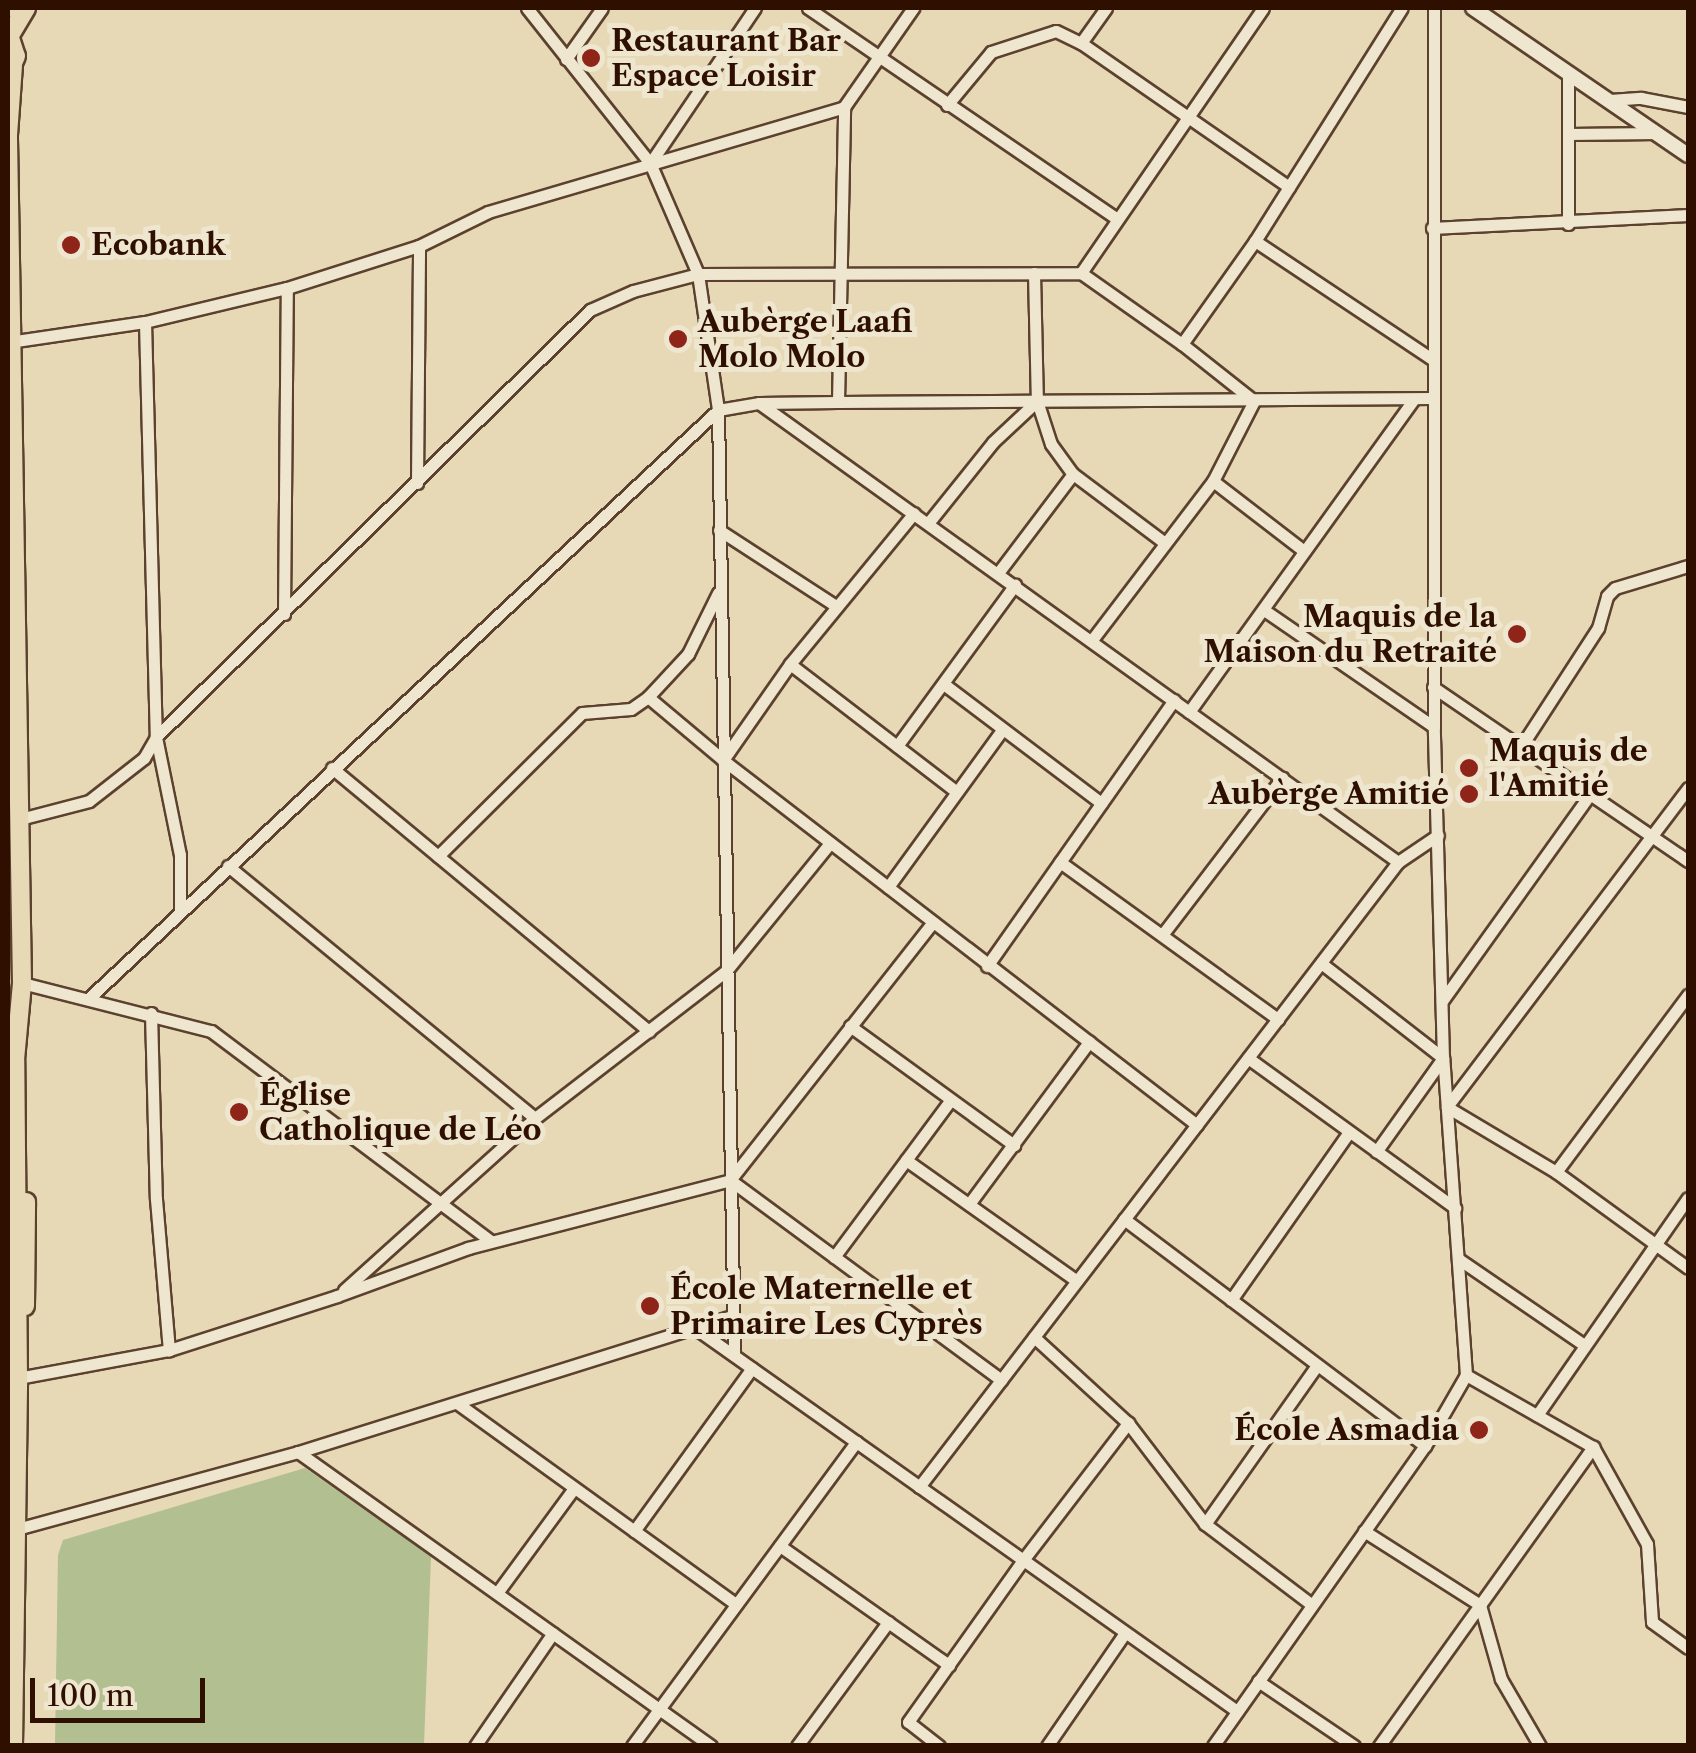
<!DOCTYPE html>
<meta charset="utf-8">
<style>
body{margin:0}
#map{position:relative;width:1696px;height:1753px;overflow:hidden;background:#e7d8b6;font-family:"Libre Caslon Text",serif}
div>[style]{position:absolute}
.green>*{inset:0;background:#b2bf91}
.roads{filter:drop-shadow(2px 0 #5c412e) drop-shadow(-2px 0 #5c412e) drop-shadow(0 2px #5c412e) drop-shadow(0 -2px #5c412e)}
.minor>*{height:11px;margin:-5.5px;padding:0 5.5px;transform-origin:5.5px;border-radius:5.5px;background:#efe6d0}
.tertiary>*{height:14px;margin:-7px;padding:0 7px;transform-origin:7px;border-radius:7px;background:#efe6d0}
.primary>*{height:18px;margin:-9px;padding:0 9px;transform-origin:9px;border-radius:9px;background:#e7d8b6}
.dots>*{width:28px;height:28px;translate:-50% -50%;box-sizing:border-box;border:5px solid #efe6d0;border-radius:50%}
span{translate:-50% -50%;white-space:nowrap;text-align:center;line-height:1.15;-webkit-text-stroke:10px #efe6d0;paint-order:stroke}
.poi-label{font-size:30px;color:#2e0f00;font-weight:700}
.left{translate:0 -50%;text-align:left}
.right{translate:-100% -50%;text-align:right}
.frame{position:absolute;inset:0;border:10px solid #2e0f00;pointer-events:none}
.scale{position:absolute;left:30px;top:1678px;width:175px;height:45px;box-sizing:border-box;border:5px solid #2e0f00;border-top:0;padding-left:12px;font-size:30px;line-height:35px;white-space:nowrap;color:#2e0f00;-webkit-text-stroke:8px #efe6d0;paint-order:stroke}
</style>
<div id="map">
<div class="green">
<div style="clip-path:polygon(305px 1468px,431px 1556px,424px 1745px,55px 1745px,58px 1555px,63px 1540px)"></div>
</div>
<div class="roads">
<div class="minor">
<div style="left:527px;top:8px;width:198px;rotate:51.6deg"></div>
<div style="left:650px;top:163px;width:121px;rotate:66.6deg"></div>
<div style="left:698px;top:274px;width:137px;rotate:81.6deg"></div>
<div style="left:718px;top:410px;width:945px;rotate:89.03deg"></div>
<div style="left:808px;top:8px;width:374px;rotate:34.3deg"></div>
<div style="left:1081px;top:43px;width:43px;rotate:-54.5deg"></div>
<div style="left:566px;top:59px;width:62px;rotate:-54.8deg"></div>
<div style="left:1610px;top:100px;width:31px;rotate:-4deg"></div>
<div style="left:1641px;top:98px;width:48px;rotate:10.8deg"></div>
<div style="left:947px;top:105px;width:69px;rotate:-50.3deg"></div>
<div style="left:991px;top:52px;width:68px;rotate:-17.9deg"></div>
<div style="left:1056px;top:31px;width:28px;rotate:26deg"></div>
<div style="left:1081px;top:43px;width:253px;rotate:34.7deg"></div>
<div style="left:1568px;top:134px;width:90px;rotate:-0.6deg"></div>
<div style="left:651px;top:162px;width:186px;rotate:-56deg"></div>
<div style="left:1568px;top:224px;width:152px;rotate:-90deg"></div>
<div style="left:1432px;top:228px;width:256px;rotate:-2.9deg"></div>
<div style="left:1255px;top:241px;width:213px;rotate:33.7deg"></div>
<div style="left:1034px;top:273px;width:128px;rotate:88.7deg"></div>
<div style="left:1037px;top:401px;width:45px;rotate:72deg"></div>
<div style="left:1051px;top:444px;width:37px;rotate:54deg"></div>
<div style="left:1073px;top:474px;width:115px;rotate:36.9deg"></div>
<div style="left:1081px;top:273px;width:321px;rotate:-55.5deg"></div>
<div style="left:145px;top:322px;width:415px;rotate:88.5deg"></div>
<div style="left:156px;top:737px;width:120px;rotate:78.5deg"></div>
<div style="left:180px;top:855px;width:57px;rotate:90deg"></div>
<div style="left:9px;top:342px;width:137px;rotate:-8.4deg"></div>
<div style="left:145px;top:322px;width:146px;rotate:-13.5deg"></div>
<div style="left:287px;top:288px;width:139px;rotate:-17.7deg"></div>
<div style="left:419px;top:246px;width:77px;rotate:-26.2deg"></div>
<div style="left:488px;top:212px;width:371px;rotate:-16.4deg"></div>
<div style="left:1182px;top:344px;width:126px;rotate:-54.7deg"></div>
<div style="left:1255px;top:241px;width:275px;rotate:-57.8deg"></div>
<div style="left:838px;top:402px;width:295px;rotate:-88.8deg"></div>
<div style="left:844px;top:107px;width:121px;rotate:-55.1deg"></div>
<div style="left:759px;top:403px;width:787px;rotate:35.69deg"></div>
<div style="left:1213px;top:481px;width:115px;rotate:37.6deg"></div>
<div style="left:417px;top:483px;width:237px;rotate:-89.5deg"></div>
<div style="left:929px;top:522px;width:102px;rotate:-51.3deg"></div>
<div style="left:993px;top:442px;width:60px;rotate:-43deg"></div>
<div style="left:719px;top:530px;width:140px;rotate:33deg"></div>
<div style="left:998px;top:573px;width:124px;rotate:-52.9deg"></div>
<div style="left:1264px;top:610px;width:206px;rotate:34.5deg"></div>
<div style="left:284px;top:614px;width:326px;rotate:-89.5deg"></div>
<div style="left:790px;top:664px;width:210px;rotate:37.5deg"></div>
<div style="left:945px;top:685px;width:196px;rotate:37.1deg"></div>
<div style="left:1433px;top:687px;width:309px;rotate:34.3deg"></div>
<div style="left:648px;top:697px;width:98px;rotate:40deg"></div>
<div style="left:723px;top:760px;width:598px;rotate:37.6deg"></div>
<div style="left:1189px;top:712px;width:385px;rotate:-54.3deg"></div>
<div style="left:1522px;top:745px;width:140px;rotate:-57deg"></div>
<div style="left:1598px;top:628px;width:33px;rotate:-74deg"></div>
<div style="left:1607px;top:596px;width:11px;rotate:-45deg"></div>
<div style="left:1615px;top:588px;width:76px;rotate:-16.8deg"></div>
<div style="left:897px;top:746px;width:200px;rotate:-53.8deg"></div>
<div style="left:723px;top:760px;width:117px;rotate:-55.1deg"></div>
<div style="left:790px;top:664px;width:195px;rotate:-50.6deg"></div>
<div style="left:332px;top:768px;width:412px;rotate:39.7deg"></div>
<div style="left:1688px;top:788px;width:400px;rotate:127.1deg"></div>
<div style="left:1447px;top:1107px;width:127px;rotate:30.8deg"></div>
<div style="left:1556px;top:1172px;width:163px;rotate:36deg"></div>
<div style="left:20px;top:819px;width:71px;rotate:-14.6deg"></div>
<div style="left:89px;top:801px;width:70px;rotate:-38deg"></div>
<div style="left:144px;top:758px;width:24px;rotate:-60deg"></div>
<div style="left:156px;top:737px;width:609px;rotate:-44.53deg"></div>
<div style="left:590px;top:310px;width:47px;rotate:-23.8deg"></div>
<div style="left:633px;top:291px;width:67px;rotate:-14.7deg"></div>
<div style="left:698px;top:274px;width:383px;rotate:-0.1deg"></div>
<div style="left:1081px;top:273px;width:123px;rotate:35.1deg"></div>
<div style="left:1182px;top:344px;width:92px;rotate:38.4deg"></div>
<div style="left:1254px;top:401px;width:90px;rotate:117.1deg"></div>
<div style="left:1213px;top:481px;width:201px;rotate:127.3deg"></div>
<div style="left:438px;top:856px;width:203px;rotate:-44.8deg"></div>
<div style="left:582px;top:713px;width:49px;rotate:-4.7deg"></div>
<div style="left:631px;top:709px;width:21px;rotate:-35deg"></div>
<div style="left:648px;top:697px;width:59px;rotate:-47.1deg"></div>
<div style="left:688px;top:654px;width:68px;rotate:-63.8deg"></div>
<div style="left:1060px;top:862px;width:269px;rotate:35.8deg"></div>
<div style="left:228px;top:866px;width:397px;rotate:39.4deg"></div>
<div style="left:888px;top:887px;width:195px;rotate:-54deg"></div>
<div style="left:1162px;top:935px;width:198px;rotate:-52.6deg"></div>
<div style="left:1321px;top:963px;width:155px;rotate:37.9deg"></div>
<div style="left:1443px;top:1058px;width:115px;rotate:125.5deg"></div>
<div style="left:987px;top:966px;width:325px;rotate:-54.9deg"></div>
<div style="left:22px;top:983px;width:195px;rotate:14.3deg"></div>
<div style="left:211px;top:1031px;width:350px;rotate:36.9deg"></div>
<div style="left:89px;top:998px;width:861px;rotate:-43.07deg"></div>
<div style="left:718px;top:410px;width:42px;rotate:-9.7deg"></div>
<div style="left:759px;top:403px;width:79px;rotate:-0.7deg"></div>
<div style="left:838px;top:402px;width:594px;rotate:-0.39deg"></div>
<div style="left:1442px;top:1001px;width:256px;rotate:-54.4deg"></div>
<div style="left:151px;top:1013px;width:186px;rotate:88.5deg"></div>
<div style="left:156px;top:1199px;width:152px;rotate:85.1deg"></div>
<div style="left:850px;top:1026px;width:203px;rotate:36deg"></div>
<div style="left:1248px;top:1058px;width:256px;rotate:35.9deg"></div>
<div style="left:906px;top:1160px;width:209px;rotate:35.3deg"></div>
<div style="left:1556px;top:1172px;width:221px;rotate:-53.3deg"></div>
<div style="left:730px;top:1180px;width:337px;rotate:36.4deg"></div>
<div style="left:969px;top:1204px;width:202px;rotate:-53.5deg"></div>
<div style="left:1124px;top:1219px;width:377px;rotate:37deg"></div>
<div style="left:834px;top:1257px;width:194px;rotate:-53.4deg"></div>
<div style="left:1460px;top:1260px;width:150px;rotate:34.4deg"></div>
<div style="left:344px;top:1290px;width:257px;rotate:-42deg"></div>
<div style="left:535px;top:1118px;width:241px;rotate:-37.6deg"></div>
<div style="left:726px;top:971px;width:165px;rotate:-50.9deg"></div>
<div style="left:1231px;top:1300px;width:205px;rotate:-54.9deg"></div>
<div style="left:695px;top:1328px;width:664px;rotate:35.25deg"></div>
<div style="left:1034px;top:1337px;width:127px;rotate:42.5deg"></div>
<div style="left:1128px;top:1423px;width:127px;rotate:52.7deg"></div>
<div style="left:1205px;top:1524px;width:134px;rotate:37.1deg"></div>
<div style="left:8px;top:1371px;width:12px;rotate:35deg"></div>
<div style="left:18px;top:1378px;width:154px;rotate:-10.5deg"></div>
<div style="left:169px;top:1350px;width:176px;rotate:-17.8deg"></div>
<div style="left:337px;top:1296px;width:140px;rotate:-20.1deg"></div>
<div style="left:468px;top:1248px;width:271px;rotate:-14.5deg"></div>
<div style="left:730px;top:1180px;width:328px;rotate:-51.8deg"></div>
<div style="left:1466px;top:1375px;width:146px;rotate:29.6deg"></div>
<div style="left:1593px;top:1447px;width:111px;rotate:60.9deg"></div>
<div style="left:1647px;top:1544px;width:78px;rotate:86.3deg"></div>
<div style="left:1652px;top:1622px;width:44px;rotate:35.8deg"></div>
<div style="left:457px;top:1403px;width:344px;rotate:35.8deg"></div>
<div style="left:1537px;top:1415px;width:264px;rotate:-55.2deg"></div>
<div style="left:298px;top:1452px;width:507px;rotate:35.45deg"></div>
<div style="left:919px;top:1487px;width:787px;rotate:-52.53deg"></div>
<div style="left:1398px;top:862px;width:48px;rotate:-34deg"></div>
<div style="left:1205px;top:1524px;width:194px;rotate:-54.8deg"></div>
<div style="left:13px;top:1530px;width:295px;rotate:-15.3deg"></div>
<div style="left:298px;top:1452px;width:455px;rotate:-17.4deg"></div>
<div style="left:634px;top:1531px;width:201px;rotate:-54.1deg"></div>
<div style="left:1364px;top:1531px;width:138px;rotate:32.5deg"></div>
<div style="left:1480px;top:1605px;width:77px;rotate:74.2deg"></div>
<div style="left:1501px;top:1679px;width:78px;rotate:59.8deg"></div>
<div style="left:780px;top:1546px;width:207px;rotate:35.2deg"></div>
<div style="left:497px;top:1593px;width:130px;rotate:-53.7deg"></div>
<div style="left:1258px;top:1681px;width:116px;rotate:34.1deg"></div>
<div style="left:475px;top:1746px;width:137px;rotate:-55.4deg"></div>
<div style="left:632px;top:1746px;width:378px;rotate:-53.6deg"></div>
<div style="left:797px;top:1746px;width:154px;rotate:-53.7deg"></div>
<div style="left:939px;top:1746px;width:39px;rotate:-142deg"></div>
<div style="left:908px;top:1722px;width:199px;rotate:-54.6deg"></div>
<div style="left:1023px;top:1560px;width:173px;rotate:-52.5deg"></div>
<div style="left:1047px;top:1746px;width:137px;rotate:-55.4deg"></div>
<div style="left:1213px;top:1746px;width:367px;rotate:-54.8deg"></div>
<div style="left:1425px;top:1446px;width:82px;rotate:-60deg"></div>
<div style="left:1466px;top:1375px;width:318px;rotate:-94.1deg"></div>
<div style="left:1443px;top:1058px;width:331px;rotate:-91.6deg"></div>
<div style="left:1434px;top:727px;width:719px;rotate:-90deg"></div>
<div style="left:1379px;top:1746px;width:368px;rotate:-54.4deg"></div>
</div>
<div class="tertiary">
<div style="left:1473px;top:8px;width:260px;rotate:34.4deg"></div>
</div>
<div class="primary">
<div style="left:8px;top:8px;width:1px"></div>
<div style="left:8px;top:32px;width:25px;rotate:72deg"></div>
<div style="left:16px;top:56px;width:21px;rotate:113deg"></div>
<div style="left:10px;top:35px;width:31px;rotate:-59deg"></div>
<div style="left:25px;top:1306px;width:104px;rotate:-89.4deg"></div>
<div style="left:13px;top:1746px;width:368px;rotate:-89.2deg"></div>
<div style="left:18px;top:1378px;width:318px;rotate:-90.5deg"></div>
<div style="left:15px;top:1060px;width:77px;rotate:-84.8deg"></div>
<div style="left:22px;top:983px;width:848px;rotate:-90.95deg"></div>
<div style="left:8px;top:135px;width:69px;rotate:-85.9deg"></div>
</div>
</div>
<div class="dots">
<div style="left:591px;top:58px;background:#8f2418"></div>
<div style="left:71px;top:245px;background:#8f2418"></div>
<div style="left:678px;top:339px;background:#8f2418"></div>
<div style="left:1517px;top:634px;background:#8f2418"></div>
<div style="left:1469px;top:768px;background:#8f2418"></div>
<div style="left:1469px;top:794px;background:#8f2418"></div>
<div style="left:239px;top:1112px;background:#8f2418"></div>
<div style="left:650px;top:1306px;background:#8f2418"></div>
<div style="left:1479px;top:1430px;background:#8f2418"></div>
</div>
<div class="poi-label">
<span class="left" style="left:611px;top:58px">Restaurant Bar<br>Espace Loisir</span>
<span class="left" style="left:91px;top:245px">Ecobank</span>
<span class="left" style="left:698px;top:339px">Aubèrge Laafi<br>Molo Molo</span>
<span class="right" style="left:1497px;top:634px">Maquis de la<br>Maison du Retraité</span>
<span class="left" style="left:1489px;top:768px">Maquis de<br>l'Amitié</span>
<span class="right" style="left:1449px;top:794px">Aubèrge Amitié</span>
<span class="left" style="left:259px;top:1112px">Église<br>Catholique de Léo</span>
<span class="left" style="left:670px;top:1306px">École Maternelle et<br>Primaire Les Cyprès</span>
<span class="right" style="left:1459px;top:1430px">École Asmadia</span>
</div>
<div class="frame"></div>
<div class="scale">100 m</div>
</div>
